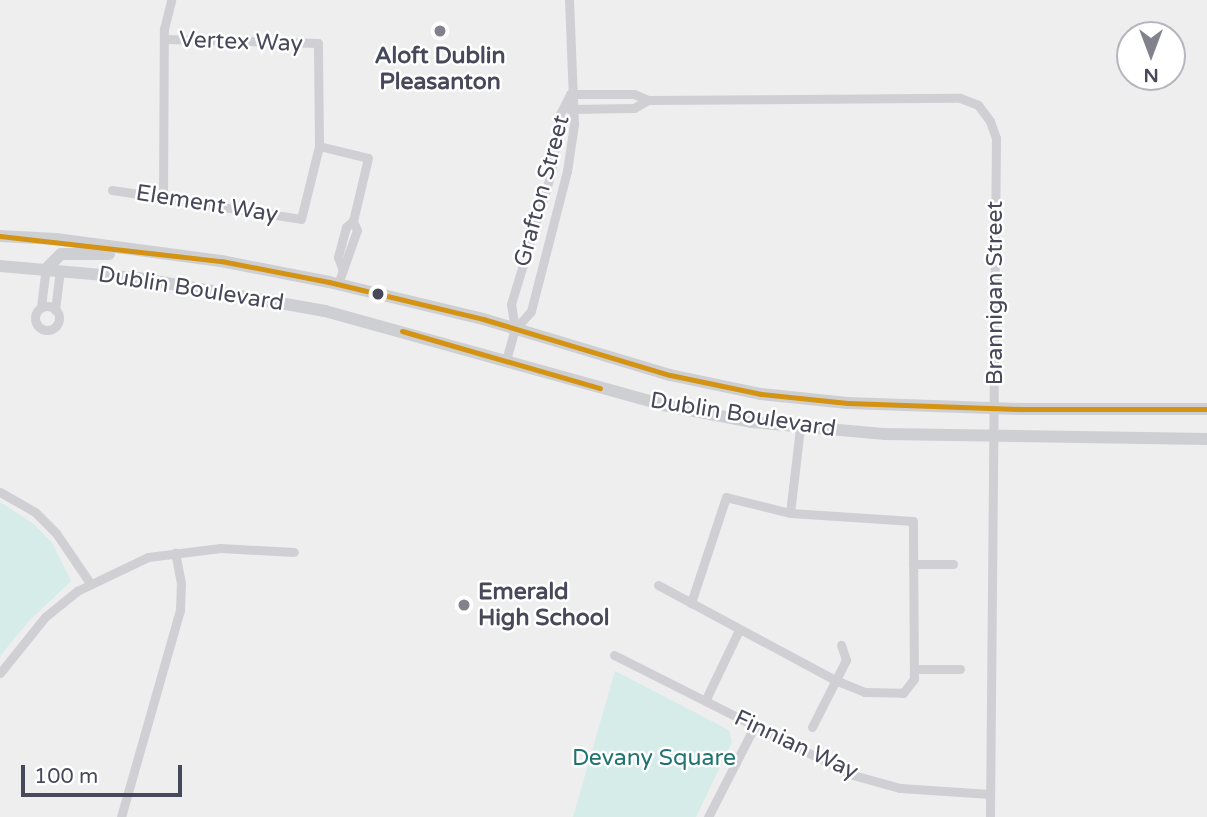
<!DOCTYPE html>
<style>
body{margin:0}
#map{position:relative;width:1207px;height:817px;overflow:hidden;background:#efeeee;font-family:"Varela Round",sans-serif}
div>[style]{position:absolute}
.green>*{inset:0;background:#d5ece8}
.minor>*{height:9px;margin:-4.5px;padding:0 4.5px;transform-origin:4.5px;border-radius:4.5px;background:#d0cfd3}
.minor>.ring{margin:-4.5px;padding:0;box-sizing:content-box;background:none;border:9px solid #d0cfd3;border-radius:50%}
.secondary>*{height:12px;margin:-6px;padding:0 6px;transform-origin:6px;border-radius:6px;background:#cecfd3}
.bus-1>*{height:5px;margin:-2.5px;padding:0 2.5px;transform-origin:2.5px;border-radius:2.5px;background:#d49312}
.dots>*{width:19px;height:19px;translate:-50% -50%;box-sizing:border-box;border:4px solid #fff;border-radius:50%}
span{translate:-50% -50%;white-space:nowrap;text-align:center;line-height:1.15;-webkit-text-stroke:5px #fff;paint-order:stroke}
.street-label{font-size:23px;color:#474859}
.poi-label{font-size:23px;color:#474859;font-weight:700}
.left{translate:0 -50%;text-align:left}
.park-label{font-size:23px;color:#1f7370}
.north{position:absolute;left:1116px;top:21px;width:70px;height:70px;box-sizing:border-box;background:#fff;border:2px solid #b5b6bd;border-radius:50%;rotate:180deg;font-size:19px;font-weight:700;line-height:28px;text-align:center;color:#474859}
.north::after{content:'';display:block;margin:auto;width:24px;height:32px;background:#82828d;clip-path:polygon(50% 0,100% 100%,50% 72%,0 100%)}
.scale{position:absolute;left:21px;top:765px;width:161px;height:32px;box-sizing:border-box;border:4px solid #474859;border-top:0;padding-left:9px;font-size:21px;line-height:24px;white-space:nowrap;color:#474859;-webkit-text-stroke:5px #fff;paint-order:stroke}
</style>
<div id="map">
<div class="green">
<div style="clip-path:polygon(0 502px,34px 524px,53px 544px,71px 581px,29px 621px,0 656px)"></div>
<div style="clip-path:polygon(615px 671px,729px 730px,732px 742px,696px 817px,573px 817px)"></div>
</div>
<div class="minor">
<div style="left:570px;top:94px;width:64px"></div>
<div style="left:634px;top:94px;width:15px;rotate:23deg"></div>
<div style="left:648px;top:100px;width:312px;rotate:-0.4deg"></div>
<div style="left:960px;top:98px;width:19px;rotate:21deg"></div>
<div style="left:978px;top:105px;width:20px;rotate:53deg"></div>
<div style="left:990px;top:121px;width:18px;rotate:71deg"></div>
<div style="left:996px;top:138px;width:679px;rotate:90.51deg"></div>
<div style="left:569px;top:109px;width:65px;rotate:-0.9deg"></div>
<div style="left:634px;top:108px;width:16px;rotate:-30deg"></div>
<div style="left:319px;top:146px;width:50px;rotate:13.8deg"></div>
<div style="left:368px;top:158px;width:65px;rotate:103.4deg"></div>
<div style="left:112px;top:190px;width:191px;rotate:8.7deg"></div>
<div style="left:301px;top:219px;width:75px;rotate:-76.1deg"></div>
<div style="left:319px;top:146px;width:103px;rotate:-90.6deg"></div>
<div style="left:318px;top:43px;width:154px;rotate:-178.5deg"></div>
<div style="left:163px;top:196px;width:167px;rotate:-89.7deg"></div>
<div style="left:164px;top:29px;width:30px;rotate:-76deg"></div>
<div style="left:338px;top:284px;width:57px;rotate:-70.6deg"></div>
<div style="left:357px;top:230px;width:10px;rotate:-114deg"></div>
<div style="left:353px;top:221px;width:9px;rotate:139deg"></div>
<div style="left:346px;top:227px;width:31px;rotate:105deg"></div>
<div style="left:338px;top:257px;width:12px;rotate:70deg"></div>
<div class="ring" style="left:35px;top:306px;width:15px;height:15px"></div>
<div style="left:41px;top:307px;width:38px;rotate:-83deg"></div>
<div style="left:55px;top:310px;width:40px;rotate:-82.9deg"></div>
<div style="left:515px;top:329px;width:25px;rotate:-99deg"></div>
<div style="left:511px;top:304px;width:137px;rotate:-73deg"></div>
<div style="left:551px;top:173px;width:60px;rotate:-81.3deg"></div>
<div style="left:560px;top:114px;width:20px;rotate:-63deg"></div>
<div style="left:506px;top:360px;width:32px;rotate:-74deg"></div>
<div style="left:515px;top:329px;width:24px;rotate:-48deg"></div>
<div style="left:531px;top:311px;width:145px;rotate:-75.6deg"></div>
<div style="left:567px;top:171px;width:48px;rotate:-81.5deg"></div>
<div style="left:574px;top:124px;width:124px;rotate:-92.3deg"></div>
<div style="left:0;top:492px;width:40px;rotate:29.7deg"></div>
<div style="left:35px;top:512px;width:30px;rotate:45deg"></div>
<div style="left:56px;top:533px;width:60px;rotate:55.8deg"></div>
<div style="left:790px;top:513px;width:86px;rotate:-83.3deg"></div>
<div style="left:913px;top:564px;width:40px"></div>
<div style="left:658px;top:585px;width:201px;rotate:28.2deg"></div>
<div style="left:835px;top:680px;width:31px;rotate:22deg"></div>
<div style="left:864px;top:692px;width:39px;rotate:1deg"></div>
<div style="left:903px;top:693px;width:18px;rotate:-52deg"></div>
<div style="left:914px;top:679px;width:158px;rotate:-90.4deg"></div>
<div style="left:913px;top:521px;width:123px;rotate:-176.3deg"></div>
<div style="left:790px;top:513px;width:66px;rotate:-166deg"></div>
<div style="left:726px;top:497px;width:112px;rotate:108.3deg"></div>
<div style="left:614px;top:655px;width:267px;rotate:26.7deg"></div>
<div style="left:853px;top:775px;width:49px;rotate:15.5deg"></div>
<div style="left:900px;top:788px;width:90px;rotate:3.8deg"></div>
<div style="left:914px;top:669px;width:46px"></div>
<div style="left:0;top:673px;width:72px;rotate:-51.2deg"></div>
<div style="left:45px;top:617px;width:41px;rotate:-39.1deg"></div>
<div style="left:77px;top:591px;width:79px;rotate:-25.6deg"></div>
<div style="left:148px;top:557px;width:73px;rotate:-7.1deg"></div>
<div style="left:220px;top:548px;width:74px;rotate:3.1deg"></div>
<div style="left:705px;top:701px;width:79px;rotate:-64.4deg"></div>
<div style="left:812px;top:727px;width:75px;rotate:-63.1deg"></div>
<div style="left:846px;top:660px;width:16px;rotate:-108deg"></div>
<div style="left:121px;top:817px;width:215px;rotate:-74.1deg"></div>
<div style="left:180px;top:610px;width:27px;rotate:-88deg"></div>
<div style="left:181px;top:583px;width:31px;rotate:-101deg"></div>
<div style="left:708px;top:817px;width:101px;rotate:-62.9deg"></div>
</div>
<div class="secondary">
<div style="left:0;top:236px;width:56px;rotate:3.1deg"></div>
<div style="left:56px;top:239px;width:166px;rotate:7.6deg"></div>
<div style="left:221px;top:261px;width:110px;rotate:11deg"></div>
<div style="left:329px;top:282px;width:158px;rotate:13.5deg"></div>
<div style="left:483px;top:319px;width:195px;rotate:16.7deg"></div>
<div style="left:670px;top:375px;width:93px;rotate:11.8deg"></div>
<div style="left:761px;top:394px;width:87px;rotate:5.9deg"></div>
<div style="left:848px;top:403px;width:173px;rotate:2deg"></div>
<div style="left:1021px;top:409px;width:186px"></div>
<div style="left:0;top:266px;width:139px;rotate:5deg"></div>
<div style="left:138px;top:278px;width:190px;rotate:10deg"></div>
<div style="left:325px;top:311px;width:351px;rotate:15.5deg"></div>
<div style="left:663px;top:405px;width:91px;rotate:10.8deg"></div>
<div style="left:752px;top:422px;width:134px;rotate:5.2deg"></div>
<div style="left:885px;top:434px;width:322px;rotate:0.9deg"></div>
<div style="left:46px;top:269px;width:21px;rotate:-45deg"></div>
<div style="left:61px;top:254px;width:48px"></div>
</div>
<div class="bus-1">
<div style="left:0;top:236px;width:222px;rotate:6.5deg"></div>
<div style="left:221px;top:261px;width:110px;rotate:11deg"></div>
<div style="left:329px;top:282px;width:158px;rotate:13.5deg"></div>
<div style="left:483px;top:319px;width:195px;rotate:16.7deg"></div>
<div style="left:670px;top:375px;width:93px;rotate:11.8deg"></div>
<div style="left:761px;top:394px;width:87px;rotate:5.9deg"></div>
<div style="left:848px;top:403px;width:173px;rotate:2deg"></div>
<div style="left:1021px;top:409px;width:186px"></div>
<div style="left:402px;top:331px;width:206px;rotate:16.1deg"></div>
</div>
<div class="dots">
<div style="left:440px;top:31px;background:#82828d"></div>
<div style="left:378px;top:294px;background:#474859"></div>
<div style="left:464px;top:605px;background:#82828d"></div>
</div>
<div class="street-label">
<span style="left:241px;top:42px;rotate:2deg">Vertex Way</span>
<span style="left:542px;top:191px;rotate:-75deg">Grafton Street</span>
<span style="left:207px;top:204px;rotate:9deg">Element Way</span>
<span style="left:191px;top:289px;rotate:9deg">Dublin Boulevard</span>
<span style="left:995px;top:293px;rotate:-90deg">Brannigan Street</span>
<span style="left:743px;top:415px;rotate:9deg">Dublin Boulevard</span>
<span style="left:796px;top:745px;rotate:25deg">Finnian Way</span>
</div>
<div class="poi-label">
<span style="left:440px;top:69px">Aloft Dublin<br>Pleasanton</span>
<span class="left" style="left:478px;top:605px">Emerald<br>High School</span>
</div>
<div class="park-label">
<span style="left:654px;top:758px">Devany Square</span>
</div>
<div class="north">N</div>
<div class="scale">100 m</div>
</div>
